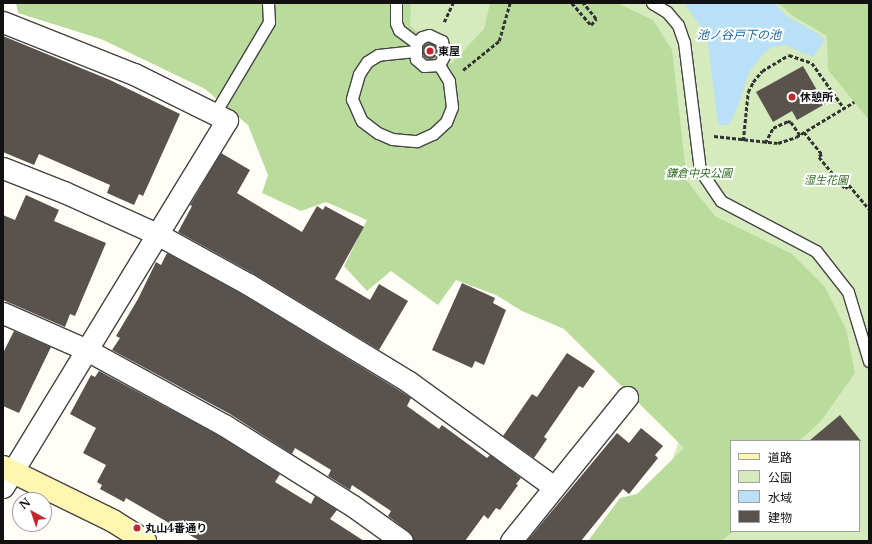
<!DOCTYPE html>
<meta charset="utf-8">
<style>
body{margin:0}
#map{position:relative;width:872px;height:544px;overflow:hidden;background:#fffdf5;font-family:"Libre Baskerville","Noto Sans JP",serif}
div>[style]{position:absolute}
.green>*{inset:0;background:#d5ebbd}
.forest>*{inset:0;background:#b9dc9c}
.water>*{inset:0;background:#b9e0f7}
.building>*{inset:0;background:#5a524d}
.round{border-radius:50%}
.path>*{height:2.5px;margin-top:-1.25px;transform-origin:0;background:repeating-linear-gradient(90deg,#333 0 4px,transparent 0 6px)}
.roads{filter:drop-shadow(1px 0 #444) drop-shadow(-1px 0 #444) drop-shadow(0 1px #444) drop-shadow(0 -1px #444)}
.lane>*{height:11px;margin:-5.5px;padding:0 5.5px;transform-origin:5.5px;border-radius:5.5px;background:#fff}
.street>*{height:21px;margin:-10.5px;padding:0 10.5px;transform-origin:10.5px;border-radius:10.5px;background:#fff}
.secondary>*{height:22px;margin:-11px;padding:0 11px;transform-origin:11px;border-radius:11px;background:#fff6b0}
.dots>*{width:11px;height:11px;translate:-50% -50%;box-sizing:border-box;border:2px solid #fff;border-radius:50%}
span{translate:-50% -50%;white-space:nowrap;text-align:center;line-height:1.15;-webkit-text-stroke:4px #fff;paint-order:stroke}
.poi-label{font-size:11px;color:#111;font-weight:700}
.left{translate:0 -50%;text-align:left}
.park-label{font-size:11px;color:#2f6b1f;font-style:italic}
.water-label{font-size:12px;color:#1768a6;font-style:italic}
.frame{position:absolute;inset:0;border:4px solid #111;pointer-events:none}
.legend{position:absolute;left:730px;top:440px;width:130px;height:92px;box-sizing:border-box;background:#fff;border:1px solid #a0a0a0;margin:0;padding:5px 7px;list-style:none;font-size:12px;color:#111}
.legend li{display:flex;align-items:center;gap:8px;height:20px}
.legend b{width:20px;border:1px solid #a0a0a0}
.north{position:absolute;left:12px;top:492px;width:40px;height:40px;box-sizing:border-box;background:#fff;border:1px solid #a0a0a0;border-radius:50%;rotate:320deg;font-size:11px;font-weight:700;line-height:16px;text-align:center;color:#111}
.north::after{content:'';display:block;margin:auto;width:14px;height:18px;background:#c4262e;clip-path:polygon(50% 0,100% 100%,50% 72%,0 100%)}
</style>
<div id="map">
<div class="green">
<div style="clip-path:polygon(evenodd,225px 3px,869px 3px,869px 541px,608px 541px,665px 480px,684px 427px,225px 3px,731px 441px,859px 441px,859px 531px,731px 531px,731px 441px)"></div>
</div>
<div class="forest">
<div style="clip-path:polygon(16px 3px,411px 3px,410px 25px,451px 64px,484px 29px,490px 3px,617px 3px,653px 20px,672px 50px,687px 181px,715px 216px,792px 254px,825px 287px,846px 329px,855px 373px,821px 421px,799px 441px,731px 441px,731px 531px,734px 531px,721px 541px,588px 541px,620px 498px,637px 494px,684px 448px,564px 329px,522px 311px,496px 295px,456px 280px,438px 305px,391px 271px,367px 291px,344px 266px,367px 220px,326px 202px,301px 211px,262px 193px,268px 175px,248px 125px,205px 89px,101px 39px,18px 13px)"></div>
<div style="clip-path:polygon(778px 3px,869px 3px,869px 120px,828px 70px,827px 36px,793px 16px)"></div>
</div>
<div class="water">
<div style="clip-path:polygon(684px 3px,774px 3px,788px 17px,819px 34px,825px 40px,813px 57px,785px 45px,773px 47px,765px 52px,749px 72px,738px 106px,729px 125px,718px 125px,707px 35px)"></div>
</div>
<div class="building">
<div style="clip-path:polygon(3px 36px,110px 80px,180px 114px,143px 196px,139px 194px,134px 205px,107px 193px,110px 185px,39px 154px,34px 165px,3px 152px)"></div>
<div class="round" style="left:422px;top:43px;width:16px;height:16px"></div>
<div style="clip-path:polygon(803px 66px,825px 104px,797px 120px,792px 111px,773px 122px,756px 92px)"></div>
<div style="clip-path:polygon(221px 153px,250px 170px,237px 193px,302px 232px,317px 206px,323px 210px,325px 206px,364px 227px,335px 279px,370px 300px,379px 284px,408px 301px,379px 350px,254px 274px,178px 232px,192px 206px,190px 205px)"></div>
<div style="clip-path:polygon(26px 195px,59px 210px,54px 221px,106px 243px,75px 316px,70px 314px,65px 327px,3px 300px,3px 215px,15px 220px)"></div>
<div style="clip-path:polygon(167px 253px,242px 294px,402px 392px,411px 398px,407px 406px,439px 429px,442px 425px,487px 458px,490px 455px,521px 478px,516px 484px,518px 485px,500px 510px,496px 508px,488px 519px,484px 515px,465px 541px,414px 541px,409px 532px,388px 516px,391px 511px,352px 485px,350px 490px,328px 476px,331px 470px,295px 448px,292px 454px,230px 414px,112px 350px,120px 338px,116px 336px,138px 299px,156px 262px,161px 265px)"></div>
<div style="clip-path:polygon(462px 283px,495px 298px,493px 303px,506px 310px,484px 365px,475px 361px,472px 368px,432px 350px)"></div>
<div style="clip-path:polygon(14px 331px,51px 347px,19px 413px,3px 406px,3px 353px)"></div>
<div style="clip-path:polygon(567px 353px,595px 371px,583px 388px,579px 386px,544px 437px,547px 439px,534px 458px,503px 436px,532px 394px,537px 397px)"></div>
<div style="clip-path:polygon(99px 371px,218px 435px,280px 474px,275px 482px,311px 504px,315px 496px,337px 510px,330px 519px,364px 541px,200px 541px,126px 498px,124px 502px,100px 489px,102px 485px,97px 482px,106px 465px,83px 453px,96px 428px,70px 414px,91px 375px,95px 377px)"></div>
<div style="clip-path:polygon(840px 415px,861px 441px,809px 441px)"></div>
<div style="clip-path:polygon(641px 428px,663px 446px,655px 455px,658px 458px,629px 494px,623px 489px,581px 541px,527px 541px,617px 433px,629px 443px)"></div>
</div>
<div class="path">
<div style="left:572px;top:3px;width:29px;rotate:49deg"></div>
<div style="left:591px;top:25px;width:8px;rotate:-50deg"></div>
<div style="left:596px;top:19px;width:21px;rotate:-129deg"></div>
<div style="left:444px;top:22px;width:21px;rotate:-65deg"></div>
<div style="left:463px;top:70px;width:46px;rotate:-38.9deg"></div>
<div style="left:499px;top:41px;width:40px;rotate:-74deg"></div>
<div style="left:804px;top:132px;width:28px;rotate:51deg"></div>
<div style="left:822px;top:154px;width:4px;rotate:135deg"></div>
<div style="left:819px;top:157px;width:40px;rotate:50deg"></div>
<div style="left:845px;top:188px;width:5px;rotate:-37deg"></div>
<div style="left:849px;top:185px;width:31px;rotate:50deg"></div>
<div style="left:714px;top:136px;width:64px;rotate:6.2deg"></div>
<div style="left:778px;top:143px;width:19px;rotate:-18deg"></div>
<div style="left:796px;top:137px;width:68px;rotate:-31.1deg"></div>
<div style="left:743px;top:141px;width:49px;rotate:-84.2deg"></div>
<div style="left:748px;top:92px;width:11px;rotate:-63deg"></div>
<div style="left:753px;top:82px;width:14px;rotate:-51deg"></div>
<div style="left:762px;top:71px;width:31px;rotate:-31deg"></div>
<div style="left:789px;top:55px;width:24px;rotate:19deg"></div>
<div style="left:812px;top:63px;width:55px;rotate:54.6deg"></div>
<div style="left:765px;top:143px;width:17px;rotate:-62deg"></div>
<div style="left:773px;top:128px;width:17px;rotate:-25deg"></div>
<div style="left:788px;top:121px;width:3px;rotate:18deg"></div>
<div style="left:791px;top:122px;width:16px;rotate:55deg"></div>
</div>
<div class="roads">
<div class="lane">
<div style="left:396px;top:3px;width:20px;rotate:90deg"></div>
<div style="left:396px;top:23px;width:8px;rotate:67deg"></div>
<div style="left:399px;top:30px;width:21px;rotate:37deg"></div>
<div style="left:652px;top:3px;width:17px;rotate:31deg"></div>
<div style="left:667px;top:12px;width:17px;rotate:50deg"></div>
<div style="left:678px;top:25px;width:18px;rotate:71deg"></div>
<div style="left:684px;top:42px;width:129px;rotate:82.9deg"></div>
<div style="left:700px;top:170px;width:37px;rotate:56deg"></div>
<div style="left:721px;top:201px;width:107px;rotate:27.8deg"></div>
<div style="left:816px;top:251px;width:52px;rotate:52deg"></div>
<div style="left:848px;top:292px;width:72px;rotate:73.1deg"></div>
<div style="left:415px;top:51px;width:37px;rotate:174deg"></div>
<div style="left:378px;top:55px;width:13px;rotate:148deg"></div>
<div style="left:367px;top:62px;width:14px;rotate:124deg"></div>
<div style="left:359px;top:74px;width:26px;rotate:106deg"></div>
<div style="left:352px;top:99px;width:24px;rotate:66deg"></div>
<div style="left:362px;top:121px;width:20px;rotate:37deg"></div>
<div style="left:378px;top:133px;width:15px;rotate:23deg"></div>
<div style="left:392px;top:139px;width:25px;rotate:5deg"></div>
<div style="left:417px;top:141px;width:17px;rotate:-24deg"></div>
<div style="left:433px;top:134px;width:18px;rotate:-43deg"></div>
<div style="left:446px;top:122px;width:16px;rotate:-68deg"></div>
<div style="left:452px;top:107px;width:26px;rotate:-97deg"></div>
<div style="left:449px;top:81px;width:19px;rotate:-122deg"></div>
<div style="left:439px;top:65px;width:15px;rotate:176deg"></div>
<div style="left:424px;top:66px;width:11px;rotate:-139deg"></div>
<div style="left:416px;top:59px;width:16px;rotate:-90deg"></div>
<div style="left:416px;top:43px;width:8px;rotate:-45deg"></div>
<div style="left:422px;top:37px;width:7px;rotate:-16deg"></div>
<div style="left:429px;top:35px;width:14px;rotate:25deg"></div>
<div style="left:442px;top:41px;width:13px;rotate:77deg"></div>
<div style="left:445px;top:54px;width:13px;rotate:119deg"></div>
<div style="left:215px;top:113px;width:106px;rotate:-59.3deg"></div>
<div style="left:269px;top:22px;width:19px;rotate:-93deg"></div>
</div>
<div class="street">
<div style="left:3px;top:22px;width:141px;rotate:21.7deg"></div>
<div style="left:134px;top:74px;width:104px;rotate:26.3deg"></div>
<div style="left:227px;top:120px;width:430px;rotate:121.4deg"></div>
<div style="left:3px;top:168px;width:66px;rotate:21.5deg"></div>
<div style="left:64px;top:192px;width:102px;rotate:24.3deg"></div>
<div style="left:157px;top:234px;width:104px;rotate:28.8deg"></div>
<div style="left:248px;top:284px;width:188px;rotate:31.3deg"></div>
<div style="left:409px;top:382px;width:179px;rotate:35.9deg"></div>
<div style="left:3px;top:313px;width:92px;rotate:23.8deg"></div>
<div style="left:87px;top:350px;width:156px;rotate:28.7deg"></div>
<div style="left:224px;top:425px;width:152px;rotate:32.1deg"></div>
<div style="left:353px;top:506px;width:60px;rotate:35.5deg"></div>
<div style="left:511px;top:541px;width:185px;rotate:-51.1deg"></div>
</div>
<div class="secondary">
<div style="left:3px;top:467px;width:123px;rotate:26.1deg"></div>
<div style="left:113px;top:521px;width:38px;rotate:32deg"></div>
</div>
</div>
<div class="dots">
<div style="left:430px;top:51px;background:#c4262e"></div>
<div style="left:792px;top:97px;background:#c4262e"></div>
<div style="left:137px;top:528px;background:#c4262e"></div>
</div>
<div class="poi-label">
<span class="left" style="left:438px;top:51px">東屋</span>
<span class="left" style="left:800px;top:97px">休憩所</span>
<span class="left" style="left:145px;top:528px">丸山4番通り</span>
</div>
<div class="park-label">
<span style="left:699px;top:173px">鎌倉中央公園</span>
<span style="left:826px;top:180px">湿生花園</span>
</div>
<div class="water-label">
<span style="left:739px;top:35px">池ノ谷戸下の池</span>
</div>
<div class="frame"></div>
<ul class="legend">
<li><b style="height:5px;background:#fff6b0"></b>道路</li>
<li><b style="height:11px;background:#d5ebbd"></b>公園</li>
<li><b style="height:11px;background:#b9e0f7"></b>水域</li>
<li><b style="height:11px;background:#5a524d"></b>建物</li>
</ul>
<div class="north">N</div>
</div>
